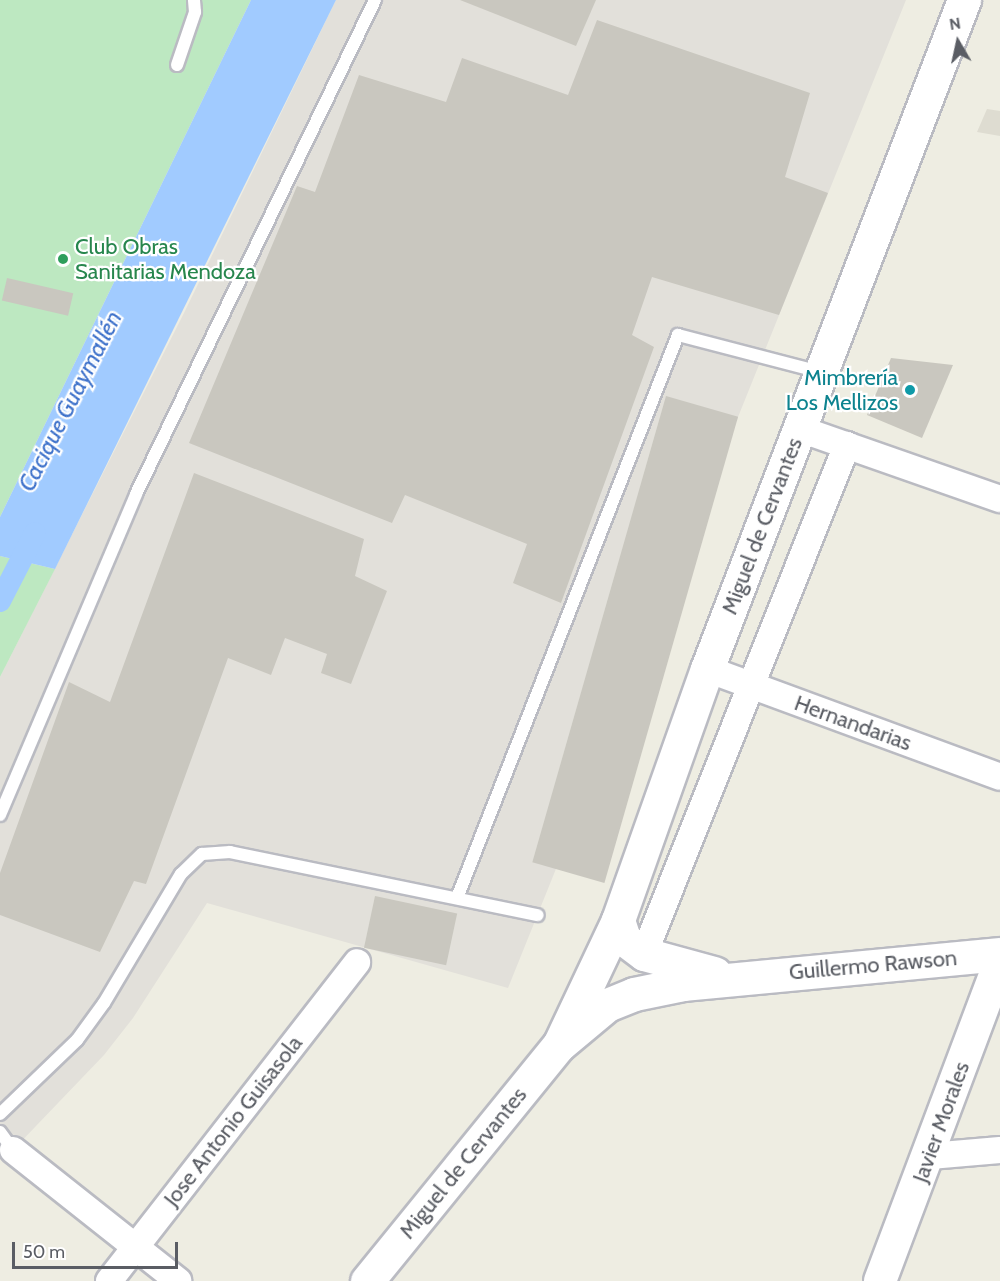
<!DOCTYPE html>
<meta charset="utf-8">
<style>
body{margin:0}
#map{position:relative;width:1000px;height:1281px;overflow:hidden;background:#eeede2;font-family:Cabin,sans-serif}
div>[style]{position:absolute}
.industrial>*{inset:0;background:#e2e0da}
.education>*{inset:0;background:#dedcd1}
.green>*{inset:0;background:#bde8c1}
.water>*{inset:0;background:#a1cbff}
.canal>*{height:22px;margin:-11px;padding:0 11px;transform-origin:11px;border-radius:11px;background:#a1cbff}
.building>*{inset:0;background:#c9c7bf;transform-origin:0 0}
.roads{filter:drop-shadow(2px 0 #babbc2) drop-shadow(-2px 0 #babbc2) drop-shadow(0 2px #babbc2) drop-shadow(0 -2px #babbc2)}
.service>*{height:12px;margin:-6px;padding:0 6px;transform-origin:6px;border-radius:6px;background:#fff}
.minor>*{height:26px;margin:-13px;padding:0 13px;transform-origin:13px;border-radius:13px;background:#fff}
.tertiary>*{height:32px;margin:-16px;padding:0 16px;transform-origin:16px;border-radius:16px;background:#fff}
.secondary>*{height:33px;margin:-16.5px;padding:0 16.5px;transform-origin:16.5px;border-radius:16.5px;background:#fff}
.dots>*{width:16px;height:16px;translate:-50% -50%;box-sizing:border-box;border:3px solid #fff;border-radius:50%}
span{translate:-50% -50%;white-space:nowrap;text-align:center;line-height:1.15;-webkit-text-stroke:4.5px #fff;paint-order:stroke}
.leisure-label{font-size:22px;color:#27864d}
.left{translate:0 -50%;text-align:left}
.culture-label{font-size:22px;color:#0d838f}
.right{translate:-100% -50%;text-align:right}
.street-label{font-size:22px;color:#5a5d64}
.water-label{font-size:24px;color:#3d71ca;font-style:italic}
.north{position:absolute;left:928px;top:12px;width:60px;height:60px;-webkit-text-stroke:4px #fff;paint-order:stroke;rotate:351deg;font-size:16px;font-weight:700;line-height:24px;text-align:center;color:#5a5d64}
.north::after{content:'';display:block;margin:auto;width:21px;height:27px;background:#5a5d64;clip-path:polygon(50% 0,100% 100%,50% 72%,0 100%)}
.scale{position:absolute;left:12px;top:1242px;width:166px;height:27px;box-sizing:border-box;border:3px solid #5a5d64;border-top:0;padding-left:8px;font-size:18px;line-height:21px;white-space:nowrap;color:#5a5d64;-webkit-text-stroke:4px #fff;paint-order:stroke}
</style>
<div id="map">
<div class="industrial">
<div style="clip-path:polygon(336px 0,906px 0,508px 988px,207px 903px,133px 1018px,104px 1055px,13px 1150px,0 1158px,0 677px,184px 313px)"></div>
</div>
<div class="education">
<div style="clip-path:polygon(987px 109px,1000px 111px,1000px 136px,977px 132px)"></div>
</div>
<div class="green">
<div style="clip-path:polygon(0 0,251px 0,0 517px)"></div>
<div style="clip-path:polygon(0 556px,55px 569px,0 677px)"></div>
</div>
<div class="water">
<div style="clip-path:polygon(251px 0,336px 0,55px 569px,0 556px,0 517px)"></div>
</div>
<div class="canal">
<div style="left:0;top:601px;width:76px;rotate:-62.8deg"></div>
</div>
<div class="building">
<div style="clip-path:polygon(460px 0,596px 0,576px 46px)"></div>
<div style="clip-path:polygon(597px 20px,810px 93px,785px 177px,828px 193px,779px 315px,652px 277px,632px 335px,654px 347px,561px 603px,513px 583px,527px 544px,405px 495px,392px 523px,189px 443px,297px 186px,315px 192px,359px 75px,446px 102px,462px 58px,568px 95px)"></div>
<div style="left:7px;top:278px;width:68px;height:23px;rotate:13deg"></div>
<div style="clip-path:polygon(891px 358px,953px 365px,922px 438px,867px 415px)"></div>
<div style="left:666px;top:396px;width:75px;height:485px;rotate:16deg"></div>
<div style="clip-path:polygon(194px 473px,364px 539px,355px 576px,387px 591px,351px 684px,321px 673px,327px 654px,285px 638px,271px 675px,228px 658px,146px 884px,134px 881px,100px 952px,0 915px,0 873px,69px 682px,110px 702px)"></div>
<div style="left:375px;top:896px;width:84px;height:53px;rotate:12deg"></div>
</div>
<div class="roads">
<div class="service">
<div style="left:177px;top:65px;width:56px;rotate:-71.2deg"></div>
<div style="left:195px;top:12px;width:12px;rotate:-95deg"></div>
<div style="left:0;top:815px;width:349px;rotate:-67deg"></div>
<div style="left:136px;top:494px;width:549px;rotate:-64.18deg"></div>
<div style="left:457px;top:898px;width:605px;rotate:-68.57deg"></div>
<div style="left:678px;top:335px;width:147px;rotate:14.6deg"></div>
<div style="left:0;top:1114px;width:107px;rotate:-43.9deg"></div>
<div style="left:77px;top:1040px;width:46px;rotate:-53.9deg"></div>
<div style="left:104px;top:1003px;width:150px;rotate:-59.2deg"></div>
<div style="left:181px;top:874px;width:29px;rotate:-44deg"></div>
<div style="left:202px;top:854px;width:28px;rotate:-4deg"></div>
<div style="left:230px;top:852px;width:314px;rotate:11.6deg"></div>
<div style="left:0;top:1132px;width:22px;rotate:54deg"></div>
</div>
<div class="minor">
<div style="left:800px;top:429px;width:212px;rotate:19.3deg"></div>
<div style="left:707px;top:669px;width:312px;rotate:20.2deg"></div>
<div style="left:644px;top:954px;width:548px;rotate:-68.26deg"></div>
<div style="left:13px;top:1150px;width:211px;rotate:38.4deg"></div>
<div style="left:930px;top:1156px;width:70px;rotate:-4.9deg"></div>
<div style="left:109px;top:1281px;width:404px;rotate:-52.1deg"></div>
</div>
<div class="tertiary">
<div style="left:880px;top:1281px;width:341px;rotate:-69.4deg"></div>
</div>
<div class="secondary">
<div style="left:618px;top:920px;width:20px;rotate:72deg"></div>
<div style="left:624px;top:939px;width:25px;rotate:37deg"></div>
<div style="left:644px;top:954px;width:73px;rotate:15.2deg"></div>
<div style="left:559px;top:1045px;width:138px;rotate:-64.7deg"></div>
<div style="left:618px;top:920px;width:266px;rotate:-70.5deg"></div>
<div style="left:707px;top:669px;width:717px;rotate:-68.99deg"></div>
<div style="left:367px;top:1281px;width:304px;rotate:-50.9deg"></div>
<div style="left:559px;top:1045px;width:62px;rotate:-39.8deg"></div>
<div style="left:607px;top:1005px;width:29px;rotate:-22deg"></div>
<div style="left:634px;top:994px;width:50px;rotate:-11.5deg"></div>
<div style="left:683px;top:984px;width:318px;rotate:-5.4deg"></div>
</div>
</div>
<div class="dots">
<div style="left:63px;top:259px;background:#2e9e5b"></div>
<div style="left:910px;top:390px;background:#0f9aa8"></div>
</div>
<div class="leisure-label">
<span class="left" style="left:75px;top:259px">Club Obras<br>Sanitarias Mendoza</span>
</div>
<div class="culture-label">
<span class="right" style="left:898px;top:390px">Mimbrería<br>Los Mellizos</span>
</div>
<div class="street-label">
<span style="left:762px;top:526px;rotate:-69deg">Miguel de Cervantes</span>
<span style="left:853px;top:723px;rotate:20deg">Hernandarias</span>
<span style="left:873px;top:965px;rotate:-5deg">Guillermo Rawson</span>
<span style="left:233px;top:1121px;rotate:-52deg">Jose Antonio Guisasola</span>
<span style="left:941px;top:1122px;rotate:-70deg">Javier Morales</span>
<span style="left:463px;top:1163px;rotate:-51deg">Miguel de Cervantes</span>
</div>
<div class="water-label">
<span style="left:70px;top:401px;rotate:-63deg">Cacique Guaymallén</span>
</div>
<div class="north">N</div>
<div class="scale">50 m</div>
</div>
